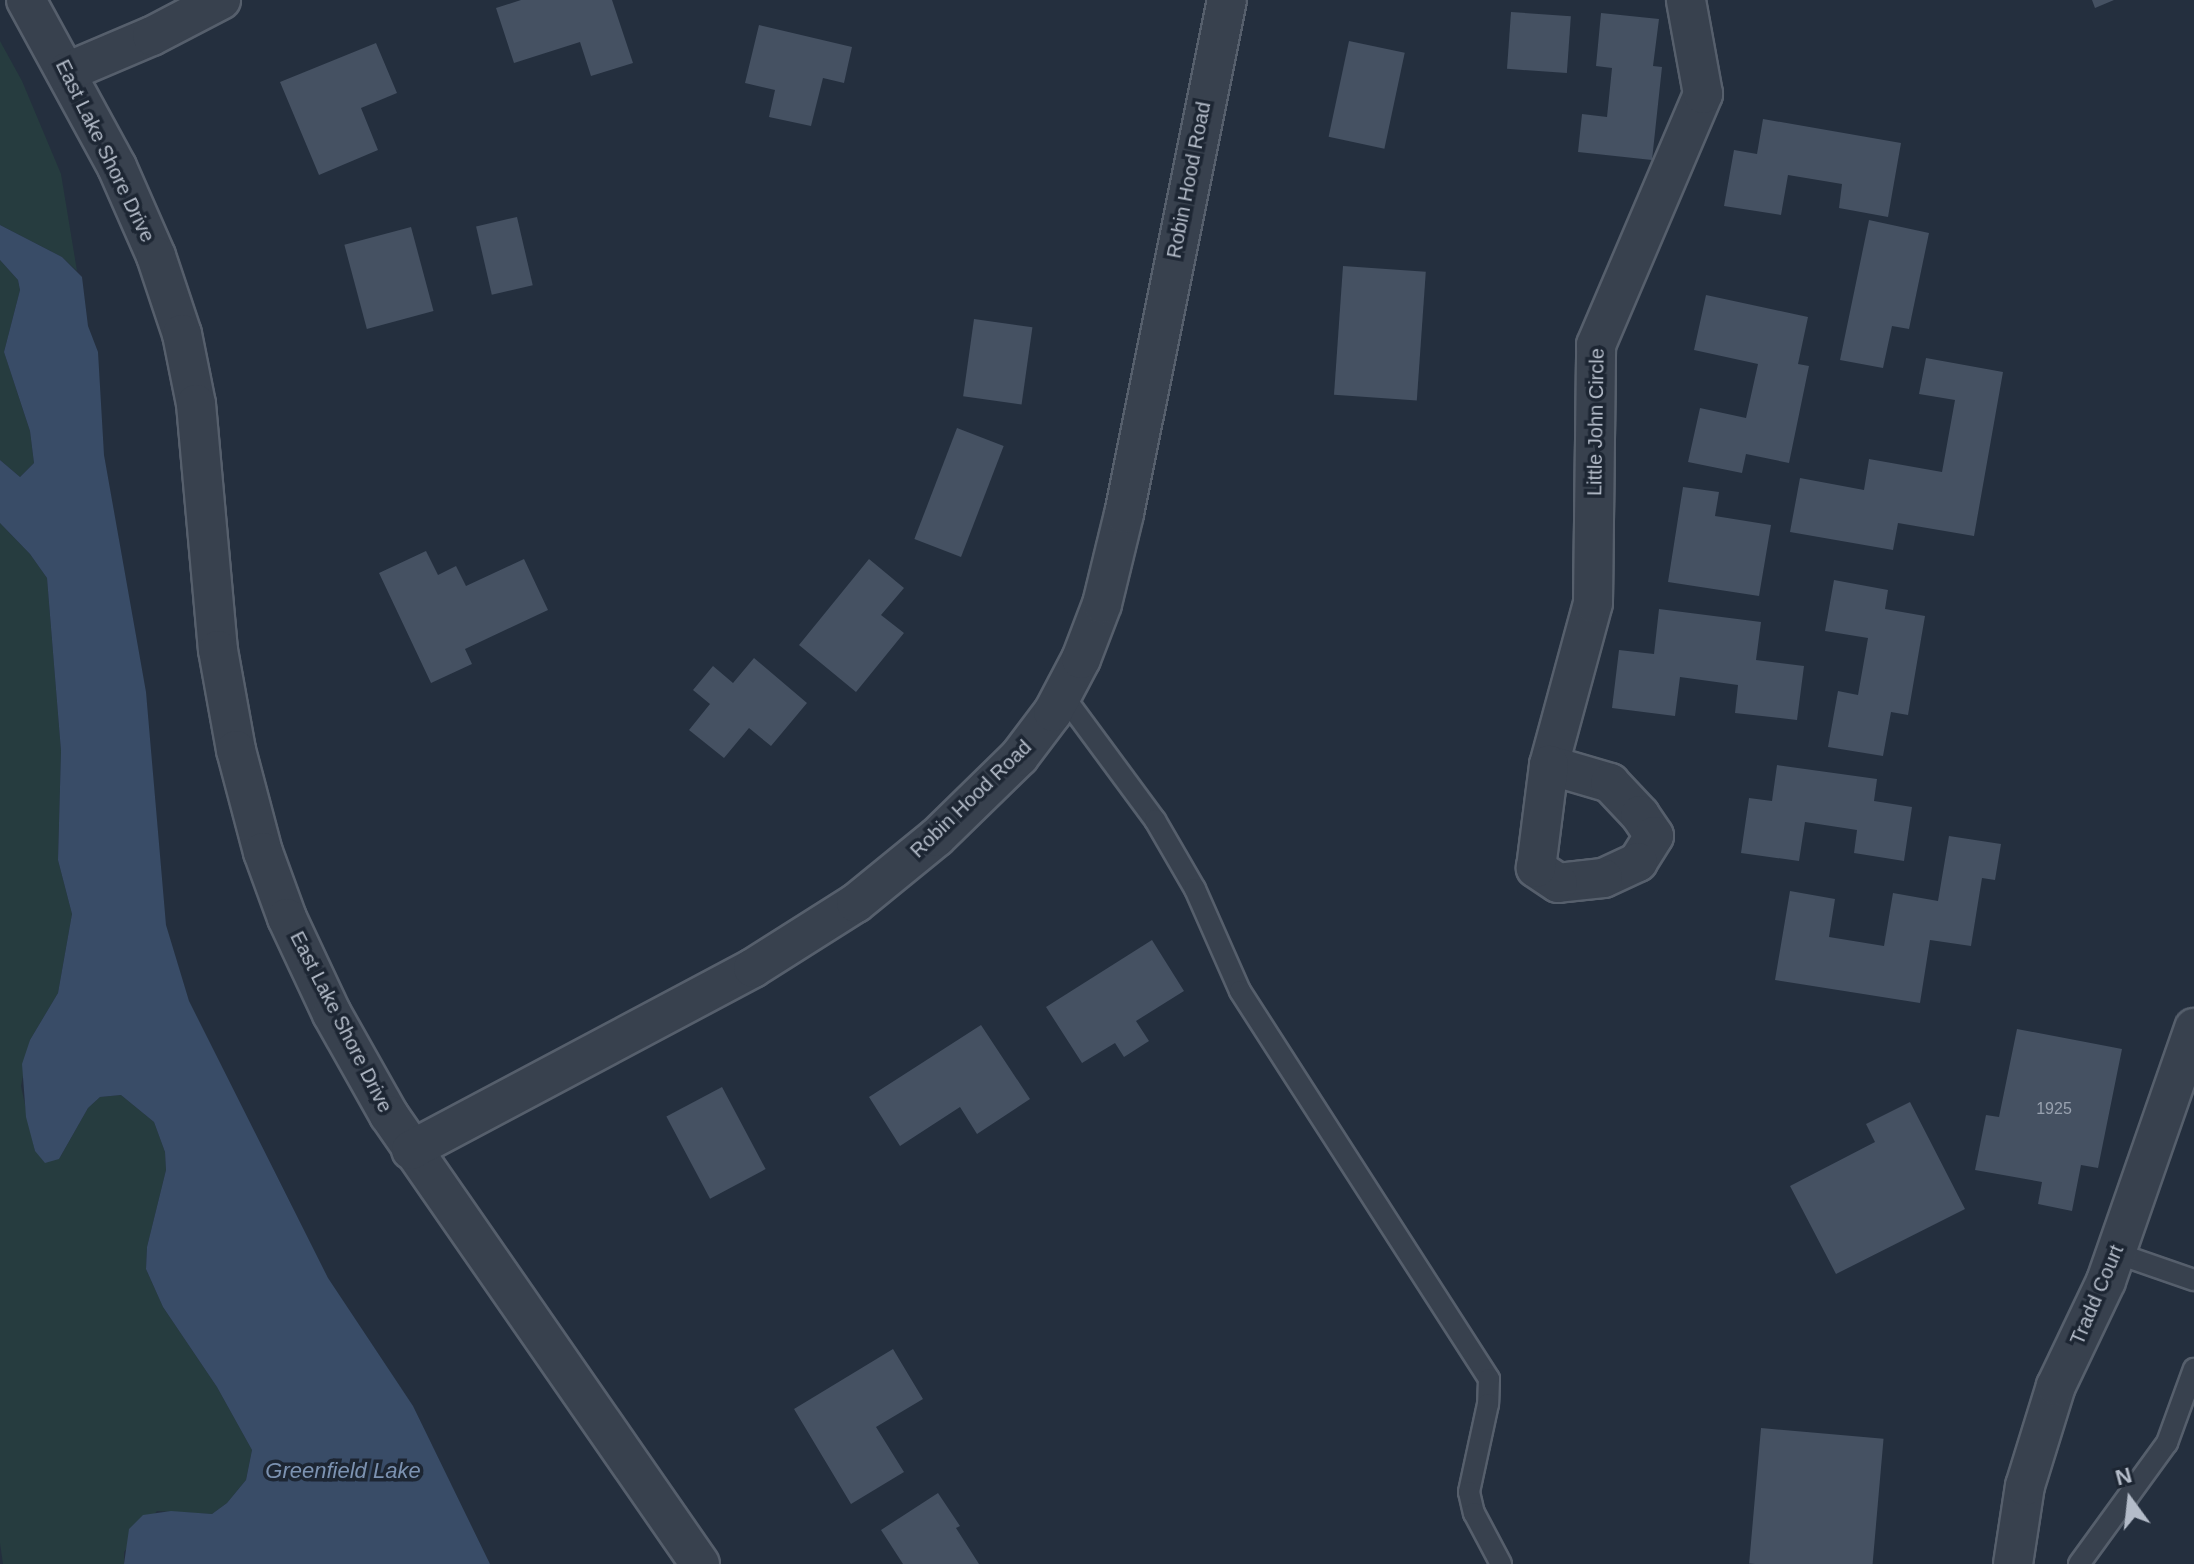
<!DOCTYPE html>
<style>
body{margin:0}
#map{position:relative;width:2194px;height:1564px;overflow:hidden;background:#242f3e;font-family:Helvetica,sans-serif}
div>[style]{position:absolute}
.green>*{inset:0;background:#263c3f}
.water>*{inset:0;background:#394c67}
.building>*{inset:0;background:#455162;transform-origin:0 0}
.roads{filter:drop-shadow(2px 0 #565f6c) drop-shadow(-2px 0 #565f6c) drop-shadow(0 2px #565f6c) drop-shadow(0 -2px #565f6c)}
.lane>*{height:20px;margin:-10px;padding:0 10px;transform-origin:10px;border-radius:10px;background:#38414e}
.street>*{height:38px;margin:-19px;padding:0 19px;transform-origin:19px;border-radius:19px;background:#38414e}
span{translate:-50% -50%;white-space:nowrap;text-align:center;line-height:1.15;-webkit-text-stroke:7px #1d2633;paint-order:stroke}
.number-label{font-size:16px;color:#98a1af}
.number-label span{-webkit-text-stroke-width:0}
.street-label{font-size:20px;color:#b4bcc9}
.water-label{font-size:22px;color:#7c92b1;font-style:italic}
.north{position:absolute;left:2090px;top:1460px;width:80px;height:80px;-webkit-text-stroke:6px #1d2633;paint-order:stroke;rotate:345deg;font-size:22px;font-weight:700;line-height:32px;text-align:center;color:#b4bcc9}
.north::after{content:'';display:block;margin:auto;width:28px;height:36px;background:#b4bcc9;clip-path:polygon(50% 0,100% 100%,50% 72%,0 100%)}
</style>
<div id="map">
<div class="green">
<div style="clip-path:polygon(0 41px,22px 81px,61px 174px,77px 271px,62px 257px,0 225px)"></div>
<div style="clip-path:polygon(0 260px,18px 280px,20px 290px,4px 352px,30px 431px,34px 463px,20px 477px,0 460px)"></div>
<div style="clip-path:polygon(0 523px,30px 554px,47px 578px,61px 751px,58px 860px,72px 914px,58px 993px,30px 1040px,21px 1086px,35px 1151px,59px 1159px,88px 1108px,100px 1097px,121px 1095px,154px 1122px,165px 1152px,166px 1170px,147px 1247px,146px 1269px,163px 1307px,217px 1387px,252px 1450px,246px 1480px,227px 1503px,212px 1514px,157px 1511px,124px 1552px,124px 1564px,3px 1564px,0 1543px)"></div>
</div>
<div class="water">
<div style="clip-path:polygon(0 225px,62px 257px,82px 277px,88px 326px,98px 352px,104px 455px,146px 692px,166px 925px,189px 1001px,328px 1278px,413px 1406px,490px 1564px,124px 1564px,129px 1529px,143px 1515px,171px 1511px,212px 1514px,227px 1503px,246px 1480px,252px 1450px,217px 1387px,163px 1307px,146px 1269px,147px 1247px,166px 1170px,165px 1152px,154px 1122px,121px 1095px,100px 1097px,88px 1108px,59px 1159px,45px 1163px,35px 1151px,26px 1117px,22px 1064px,30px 1040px,58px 993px,72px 914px,58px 860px,61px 751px,47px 578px,30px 554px,0 523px,0 460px,20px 477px,34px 463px,30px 431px,4px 352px,20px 290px,18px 280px,0 260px)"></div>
</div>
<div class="building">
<div style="clip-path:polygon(521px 0,612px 0,633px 63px,591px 76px,580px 42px,514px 63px,496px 8px)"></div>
<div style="clip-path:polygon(2092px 0,2114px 0,2095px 8px)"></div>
<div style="left:1511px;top:12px;width:60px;height:57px;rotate:4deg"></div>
<div style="clip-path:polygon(1601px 13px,1659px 19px,1653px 66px,1662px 67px,1652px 160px,1578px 152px,1582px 114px,1607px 117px,1612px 68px,1596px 66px)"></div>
<div style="clip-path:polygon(759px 25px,852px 47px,844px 83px,823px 78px,811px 126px,769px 117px,775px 90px,745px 83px)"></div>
<div style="left:1349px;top:41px;width:57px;height:98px;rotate:12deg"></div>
<div style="clip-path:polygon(376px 43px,397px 93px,361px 108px,378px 150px,319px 175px,280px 82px)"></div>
<div style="clip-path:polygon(1763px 119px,1901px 143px,1888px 217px,1839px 208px,1842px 184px,1788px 175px,1781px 215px,1724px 206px,1734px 150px,1757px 154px)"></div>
<div style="left:517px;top:217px;width:70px;height:42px;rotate:77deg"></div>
<div style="clip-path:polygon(1869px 220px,1929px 233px,1909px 329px,1892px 326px,1883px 368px,1840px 360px)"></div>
<div style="left:411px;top:227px;width:87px;height:69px;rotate:75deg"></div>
<div style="left:1343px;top:266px;width:83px;height:129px;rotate:4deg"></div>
<div style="clip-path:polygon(1706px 295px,1808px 317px,1798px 364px,1809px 366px,1789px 463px,1746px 454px,1742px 473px,1688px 462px,1700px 408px,1746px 418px,1758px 364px,1694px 350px)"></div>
<div style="left:974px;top:319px;width:59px;height:78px;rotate:8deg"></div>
<div style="clip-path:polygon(1926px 358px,2003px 372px,1974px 536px,1898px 523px,1893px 550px,1790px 532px,1800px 478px,1864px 490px,1869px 459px,1942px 472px,1955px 400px,1919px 394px)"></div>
<div style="left:957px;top:428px;width:50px;height:119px;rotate:21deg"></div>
<div style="clip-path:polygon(1683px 487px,1719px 492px,1715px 516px,1771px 525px,1759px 596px,1668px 582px)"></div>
<div style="clip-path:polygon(426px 551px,438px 575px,456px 566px,466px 586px,524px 559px,548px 610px,465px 649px,472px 664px,431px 683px,379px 573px)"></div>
<div style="clip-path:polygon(869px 559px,904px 588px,881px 615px,904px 633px,856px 692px,799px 645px)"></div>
<div style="clip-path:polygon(1834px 580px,1888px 590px,1885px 609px,1925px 616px,1908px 715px,1891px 712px,1883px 756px,1828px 747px,1838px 691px,1858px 695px,1868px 638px,1825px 631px)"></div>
<div style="clip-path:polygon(1659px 609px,1761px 622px,1756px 660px,1804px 666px,1797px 720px,1735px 713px,1738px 685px,1680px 677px,1675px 716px,1612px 708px,1619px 650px,1654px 654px)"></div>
<div style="clip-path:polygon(754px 658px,807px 703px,771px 746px,749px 728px,724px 758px,689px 730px,710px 704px,693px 690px,713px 666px,733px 683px)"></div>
<div style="clip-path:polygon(1777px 765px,1877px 779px,1874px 801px,1912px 807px,1904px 861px,1854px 853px,1857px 830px,1805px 822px,1799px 861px,1741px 853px,1749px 798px,1772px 801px)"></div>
<div style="clip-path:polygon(1949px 836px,2001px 844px,1995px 880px,1982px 878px,1971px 946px,1930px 940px,1920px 1003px,1775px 980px,1790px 891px,1835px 899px,1829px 937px,1884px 946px,1893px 893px,1938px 901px)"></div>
<div style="clip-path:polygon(1152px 940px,1184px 991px,1136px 1021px,1149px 1041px,1124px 1057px,1115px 1043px,1082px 1063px,1046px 1007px)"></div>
<div style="clip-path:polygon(981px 1025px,1030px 1099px,977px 1134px,960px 1107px,900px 1146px,869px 1097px)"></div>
<div style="clip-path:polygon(2017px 1029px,2122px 1049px,2098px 1168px,2081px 1165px,2072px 1211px,2038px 1204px,2042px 1182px,1975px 1170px,1986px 1115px,1999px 1117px)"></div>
<div style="left:722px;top:1087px;width:93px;height:63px;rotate:62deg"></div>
<div style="clip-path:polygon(1910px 1102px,1965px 1209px,1836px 1274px,1790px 1186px,1875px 1142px,1866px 1124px)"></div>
<div style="clip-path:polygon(893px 1349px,923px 1399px,876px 1427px,904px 1472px,851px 1504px,794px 1409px)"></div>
<div style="left:1761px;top:1428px;width:123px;height:136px;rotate:5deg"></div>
<div style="clip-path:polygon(938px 1493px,960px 1526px,956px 1528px,979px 1564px,903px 1564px,881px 1530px)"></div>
</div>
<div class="roads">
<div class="lane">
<div style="left:1062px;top:694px;width:157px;rotate:53.6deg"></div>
<div style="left:1155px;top:820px;width:80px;rotate:59.9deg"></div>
<div style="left:1195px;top:889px;width:111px;rotate:66.2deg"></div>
<div style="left:1240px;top:991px;width:461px;rotate:57.3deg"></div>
<div style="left:1489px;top:1379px;width:25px;rotate:92deg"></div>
<div style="left:1488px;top:1404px;width:90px;rotate:102.2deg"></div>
<div style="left:1469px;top:1492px;width:22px;rotate:77deg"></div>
<div style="left:1474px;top:1513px;width:58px;rotate:62.1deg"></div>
<div style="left:2116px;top:1253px;width:83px;rotate:19.1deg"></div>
<div style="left:2079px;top:1564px;width:150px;rotate:-54deg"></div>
<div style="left:2167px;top:1443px;width:79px;rotate:-70deg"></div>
</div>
<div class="street">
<div style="left:26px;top:0;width:190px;rotate:61.4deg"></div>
<div style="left:117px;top:167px;width:97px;rotate:66.3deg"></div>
<div style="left:156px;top:256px;width:82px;rotate:71.6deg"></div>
<div style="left:182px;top:334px;width:71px;rotate:78.7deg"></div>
<div style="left:196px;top:404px;width:247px;rotate:84.9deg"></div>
<div style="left:218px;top:650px;width:102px;rotate:79.8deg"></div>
<div style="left:236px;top:750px;width:106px;rotate:75.2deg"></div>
<div style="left:263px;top:852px;width:70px;rotate:70deg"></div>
<div style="left:287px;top:918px;width:106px;rotate:64.9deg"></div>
<div style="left:332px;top:1014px;width:116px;rotate:60.6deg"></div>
<div style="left:389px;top:1115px;width:546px;rotate:55.29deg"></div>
<div style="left:67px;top:72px;width:92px;rotate:-23deg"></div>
<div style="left:152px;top:36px;width:78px;rotate:-27.6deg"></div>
<div style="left:1549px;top:765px;width:168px;rotate:-74.8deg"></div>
<div style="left:1593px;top:603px;width:258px;rotate:-89.3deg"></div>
<div style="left:1596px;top:345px;width:273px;rotate:-66.9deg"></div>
<div style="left:1703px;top:94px;width:96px;rotate:-100.3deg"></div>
<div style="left:1549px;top:765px;width:64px;rotate:16.4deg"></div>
<div style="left:1610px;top:783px;width:44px;rotate:46.8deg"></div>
<div style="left:1640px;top:815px;width:25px;rotate:56deg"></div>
<div style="left:1654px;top:836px;width:31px;rotate:122deg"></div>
<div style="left:1638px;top:862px;width:38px;rotate:155deg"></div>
<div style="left:1603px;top:878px;width:45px;rotate:173.7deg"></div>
<div style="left:1558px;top:883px;width:27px;rotate:-146deg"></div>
<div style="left:1536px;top:868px;width:104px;rotate:-82.8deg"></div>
<div style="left:411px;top:1150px;width:387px;rotate:-28deg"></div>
<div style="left:753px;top:968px;width:122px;rotate:-32.3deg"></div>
<div style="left:856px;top:903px;width:104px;rotate:-39.2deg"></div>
<div style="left:937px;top:837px;width:115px;rotate:-44.3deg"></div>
<div style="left:1019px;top:757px;width:56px;rotate:-52.9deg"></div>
<div style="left:1053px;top:712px;width:60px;rotate:-62.2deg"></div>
<div style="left:1081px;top:659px;width:59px;rotate:-69.1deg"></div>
<div style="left:1102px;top:604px;width:93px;rotate:-76.3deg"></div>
<div style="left:1124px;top:514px;width:524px;rotate:-78.67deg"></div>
<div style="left:2013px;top:1564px;width:79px;rotate:-81.3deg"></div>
<div style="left:2025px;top:1486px;width:105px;rotate:-72.8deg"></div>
<div style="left:2056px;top:1386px;width:116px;rotate:-64.5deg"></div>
<div style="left:2106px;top:1281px;width:268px;rotate:-70.8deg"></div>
</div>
</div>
<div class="number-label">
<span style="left:2054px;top:1109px">1925</span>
</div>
<div class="street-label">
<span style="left:105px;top:151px;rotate:64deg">East Lake Shore Drive</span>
<span style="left:1189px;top:180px;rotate:-79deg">Robin Hood Road</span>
<span style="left:1596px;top:422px;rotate:-89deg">Little John Circle</span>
<span style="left:971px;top:799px;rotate:-44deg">Robin Hood Road</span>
<span style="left:341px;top:1022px;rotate:63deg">East Lake Shore Drive</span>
<span style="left:2097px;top:1295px;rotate:-67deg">Tradd Court</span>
</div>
<div class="water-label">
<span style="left:343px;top:1471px">Greenfield Lake</span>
</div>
<div class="north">N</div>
</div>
